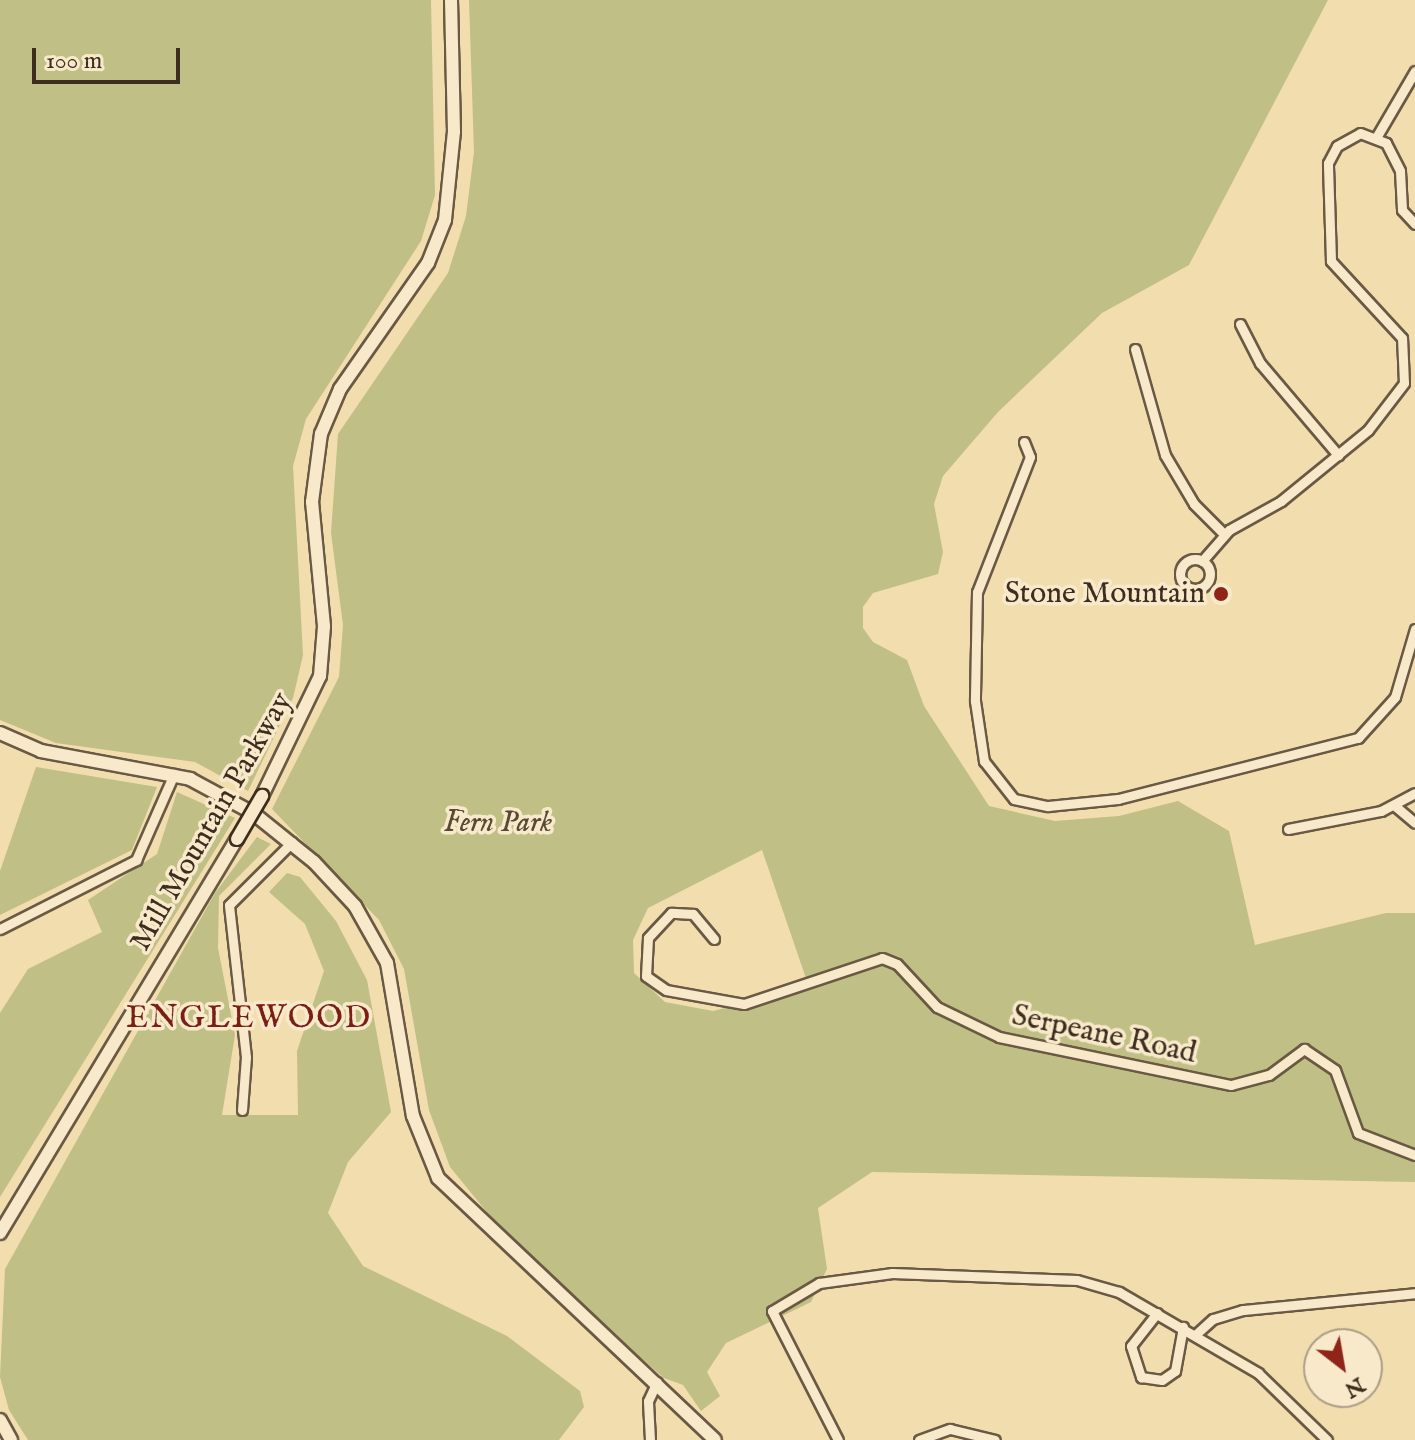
<!DOCTYPE html>
<style>
body{margin:0}
#map{position:relative;width:1415px;height:1440px;overflow:hidden;background:#f2ddae;font-family:"IM FELL English",serif}
div>[style]{position:absolute}
.green>*{inset:0;background:#c0bf86}
.roads{filter:drop-shadow(2px 0 #6a5943) drop-shadow(-2px 0 #6a5943) drop-shadow(0 2px #6a5943) drop-shadow(0 -2px #6a5943)}
.street>*{height:9px;margin:-4.5px;padding:0 4.5px;transform-origin:4.5px;border-radius:4.5px;background:#f7e9ca}
.street>.ring{margin:-4.5px;padding:0;box-sizing:content-box;background:none;border:9px solid #f7e9ca;border-radius:50%}
.secondary>*{height:12px;margin:-6px;padding:0 6px;transform-origin:6px;border-radius:6px;background:#f7e9ca}
.bridges{filter:drop-shadow(2px 0 #3d2d1f) drop-shadow(-2px 0 #3d2d1f) drop-shadow(0 2px #3d2d1f) drop-shadow(0 -2px #3d2d1f)}
.secondary-bridge>*{height:12px;margin:-6px;padding:0 6px;transform-origin:6px;border-radius:6px;background:#f7e9ca}
.dots>*{width:22px;height:22px;translate:-50% -50%;box-sizing:border-box;border:4px solid #f7e9ca;border-radius:50%}
span{translate:-50% -50%;white-space:nowrap;text-align:center;line-height:1.15;-webkit-text-stroke:7px #f7e9ca;paint-order:stroke}
.poi-label{font-size:30px;color:#3d2d1f}
.right{translate:-100% -50%;text-align:right}
.street-label{font-size:30px;color:#3d2d1f}
.park-label{font-size:30px;color:#574a34;font-style:italic}
.neighbourhood-label{font-size:32px;color:#7a1f14;letter-spacing:2px}
.north{position:absolute;left:1303px;top:1328px;width:80px;height:80px;box-sizing:border-box;background:#f7e9ca;border:2px solid #ad9e86;border-radius:50%;rotate:149deg;font-size:22px;font-weight:700;line-height:32px;text-align:center;color:#3d2d1f}
.north::after{content:'';display:block;margin:auto;width:28px;height:36px;background:#8f2418;clip-path:polygon(50% 0,100% 100%,50% 72%,0 100%)}
.scale{position:absolute;left:32px;top:48px;width:148px;height:36px;box-sizing:border-box;border:4px solid #3d2d1f;border-top:0;padding-left:10px;font-size:24px;line-height:28px;white-space:nowrap;color:#3d2d1f;-webkit-text-stroke:6px #f7e9ca;paint-order:stroke}
</style>
<div id="map">
<div class="green">
<div style="clip-path:polygon(0 0,431px 0,435px 195px,421px 241px,306px 419px,293px 466px,303px 655px,293px 698px,248px 791px,195px 762px,56px 743px,0 720px)"></div>
<div style="clip-path:polygon(evenodd,469px 0,1328px 0,1189px 265px,1102px 313px,998px 412px,943px 476px,934px 504px,943px 552px,938px 574px,873px 593px,863px 607px,863px 628px,873px 642px,907px 660px,924px 706px,989px 806px,1055px 821px,1119px 816px,1178px 801px,1229px 831px,1255px 945px,1386px 913px,1415px 913px,1415px 1182px,872px 1172px,818px 1208px,827px 1269px,811px 1302px,726px 1343px,707px 1372px,720px 1396px,701px 1411px,683px 1385px,664px 1378px,591px 1315px,494px 1221px,450px 1167px,429px 1110px,404px 969px,379px 920px,272px 809px,339px 677px,343px 625px,331px 533px,338px 434px,448px 273px,466px 216px,474px 152px,469px 0,762px 850px,809px 987px,713px 1011px,665px 1002px,634px 973px,633px 940px,648px 908px,762px 850px)"></div>
<div style="clip-path:polygon(36px 767px,157px 787px,132px 850px,0 915px,0 871px)"></div>
<div style="clip-path:polygon(177px 792px,235px 818px,0 1197px,0 1013px,28px 969px,102px 932px,88px 900px,157px 854px)"></div>
<div style="clip-path:polygon(257px 837px,271px 844px,219px 896px,218px 948px,235px 1035px,222px 1115px,298px 1115px,297px 1051px,324px 971px,305px 924px,269px 892px,287px 873px,300px 877px,336px 921px,367px 980px,391px 1112px,348px 1162px,328px 1213px,363px 1266px,507px 1336px,580px 1391px,584px 1407px,559px 1440px,28px 1440px,9px 1410px,0 1377px,5px 1269px,215px 893px)"></div>
</div>
<div class="roads">
<div class="street">
<div style="left:1377px;top:136px;width:75px;rotate:-59.7deg"></div>
<div style="left:1240px;top:324px;width:44px;rotate:62.9deg"></div>
<div style="left:1260px;top:363px;width:121px;rotate:49.7deg"></div>
<div style="left:1135px;top:349px;width:110px;rotate:74.2deg"></div>
<div style="left:1165px;top:455px;width:57px;rotate:59.4deg"></div>
<div style="left:1194px;top:504px;width:42px;rotate:45deg"></div>
<div style="left:1024px;top:442px;width:16px;rotate:68deg"></div>
<div style="left:1030px;top:457px;width:145px;rotate:111.4deg"></div>
<div style="left:977px;top:592px;width:109px;rotate:91.1deg"></div>
<div style="left:975px;top:701px;width:61px;rotate:81.5deg"></div>
<div style="left:984px;top:761px;width:48px;rotate:51.7deg"></div>
<div style="left:1014px;top:799px;width:35px;rotate:12deg"></div>
<div style="left:1048px;top:806px;width:70px;rotate:-5.7deg"></div>
<div style="left:1118px;top:799px;width:248px;rotate:-14.3deg"></div>
<div style="left:1358px;top:738px;width:55px;rotate:-47.9deg"></div>
<div style="left:1395px;top:697px;width:71px;rotate:-73.6deg"></div>
<div class="ring" style="left:1180px;top:559px;width:21px;height:21px"></div>
<div style="left:1202px;top:561px;width:41px;rotate:-48.9deg"></div>
<div style="left:1229px;top:530px;width:60px;rotate:-29.1deg"></div>
<div style="left:1281px;top:501px;width:112px;rotate:-39.2deg"></div>
<div style="left:1368px;top:430px;width:59px;rotate:-52.5deg"></div>
<div style="left:1404px;top:383px;width:45px;rotate:-92.5deg"></div>
<div style="left:1402px;top:338px;width:105px;rotate:-132.7deg"></div>
<div style="left:1331px;top:261px;width:98px;rotate:-91.8deg"></div>
<div style="left:1328px;top:163px;width:19px;rotate:-62deg"></div>
<div style="left:1337px;top:146px;width:26px;rotate:-29deg"></div>
<div style="left:1360px;top:133px;width:28px;rotate:21deg"></div>
<div style="left:1386px;top:143px;width:31px;rotate:63deg"></div>
<div style="left:1400px;top:171px;width:39px;rotate:87deg"></div>
<div style="left:1402px;top:210px;width:19px;rotate:47deg"></div>
<div style="left:1395px;top:806px;width:26px;rotate:40deg"></div>
<div style="left:1288px;top:829px;width:95px;rotate:-11deg"></div>
<div style="left:1381px;top:811px;width:38px;rotate:-28deg"></div>
<div style="left:0;top:929px;width:153px;rotate:-26.9deg"></div>
<div style="left:136px;top:860px;width:94px;rotate:-66.2deg"></div>
<div style="left:714px;top:939px;width:33px;rotate:-130deg"></div>
<div style="left:693px;top:914px;width:22px;rotate:-177deg"></div>
<div style="left:671px;top:913px;width:34px;rotate:133deg"></div>
<div style="left:648px;top:938px;width:38px;rotate:93deg"></div>
<div style="left:646px;top:976px;width:24px;rotate:35deg"></div>
<div style="left:666px;top:990px;width:79px;rotate:10.2deg"></div>
<div style="left:744px;top:1004px;width:145px;rotate:-18.4deg"></div>
<div style="left:882px;top:958px;width:16px;rotate:22deg"></div>
<div style="left:897px;top:964px;width:59px;rotate:47.1deg"></div>
<div style="left:937px;top:1007px;width:69px;rotate:25.8deg"></div>
<div style="left:999px;top:1037px;width:237px;rotate:11.7deg"></div>
<div style="left:1231px;top:1085px;width:39px;rotate:-15deg"></div>
<div style="left:1269px;top:1075px;width:44px;rotate:-36.6deg"></div>
<div style="left:1304px;top:1049px;width:37px;rotate:34deg"></div>
<div style="left:1335px;top:1070px;width:67px;rotate:69.9deg"></div>
<div style="left:1358px;top:1133px;width:61px;rotate:21.1deg"></div>
<div style="left:242px;top:1110px;width:53px;rotate:-85.7deg"></div>
<div style="left:246px;top:1057px;width:153px;rotate:-96.4deg"></div>
<div style="left:229px;top:905px;width:89px;rotate:-45deg"></div>
<div style="left:1157px;top:1313px;width:42px;rotate:128.2deg"></div>
<div style="left:1131px;top:1346px;width:33px;rotate:72deg"></div>
<div style="left:1141px;top:1377px;width:21px;rotate:8deg"></div>
<div style="left:1162px;top:1380px;width:16px;rotate:-35deg"></div>
<div style="left:1175px;top:1371px;width:45px;rotate:-79.7deg"></div>
<div style="left:1195px;top:1335px;width:24px;rotate:-42deg"></div>
<div style="left:1213px;top:1319px;width:31px;rotate:-17deg"></div>
<div style="left:1243px;top:1310px;width:173px;rotate:-5.6deg"></div>
<div style="left:650px;top:1440px;width:39px;rotate:-93deg"></div>
<div style="left:648px;top:1401px;width:21px;rotate:-65deg"></div>
<div style="left:838px;top:1440px;width:145px;rotate:-117.1deg"></div>
<div style="left:772px;top:1311px;width:55px;rotate:-30.8deg"></div>
<div style="left:819px;top:1283px;width:74px;rotate:-7.8deg"></div>
<div style="left:892px;top:1273px;width:185px;rotate:2.2deg"></div>
<div style="left:1077px;top:1280px;width:44px;rotate:15.9deg"></div>
<div style="left:1119px;top:1292px;width:161px;rotate:30.2deg"></div>
<div style="left:1258px;top:1373px;width:96px;rotate:44.2deg"></div>
<div style="left:919px;top:1440px;width:33px;rotate:-20deg"></div>
<div style="left:950px;top:1429px;width:46px;rotate:13.7deg"></div>
</div>
<div class="secondary">
<div style="left:0;top:733px;width:45px;rotate:23.7deg"></div>
<div style="left:41px;top:751px;width:152px;rotate:10.6deg"></div>
<div style="left:190px;top:779px;width:72px;rotate:28.4deg"></div>
<div style="left:253px;top:813px;width:78px;rotate:38.8deg"></div>
<div style="left:314px;top:862px;width:60px;rotate:47deg"></div>
<div style="left:355px;top:906px;width:65px;rotate:60.7deg"></div>
<div style="left:387px;top:963px;width:155px;rotate:80.4deg"></div>
<div style="left:413px;top:1116px;width:67px;rotate:68deg"></div>
<div style="left:438px;top:1178px;width:381px;rotate:43.4deg"></div>
<div style="left:262px;top:796px;width:133px;rotate:-64.2deg"></div>
<div style="left:320px;top:676px;width:50px;rotate:-85.4deg"></div>
<div style="left:324px;top:626px;width:125px;rotate:-95.5deg"></div>
<div style="left:312px;top:502px;width:69px;rotate:-82.5deg"></div>
<div style="left:321px;top:434px;width:49px;rotate:-67.1deg"></div>
<div style="left:340px;top:389px;width:154px;rotate:-55.1deg"></div>
<div style="left:428px;top:263px;width:46px;rotate:-68.4deg"></div>
<div style="left:445px;top:220px;width:88px;rotate:-84.2deg"></div>
<div style="left:454px;top:132px;width:132px;rotate:-91.3deg"></div>
<div style="left:0;top:1233px;width:460px;rotate:-59deg"></div>
<div style="left:0;top:1420px;width:23px;rotate:61deg"></div>
</div>
</div>
<div class="bridges">
<div class="secondary-bridge">
<div style="left:237px;top:839px;width:50px;rotate:-59.8deg"></div>
</div>
</div>
<div class="dots">
<div style="left:1221px;top:594px;background:#8f2418"></div>
</div>
<div class="poi-label">
<span class="right" style="left:1205px;top:594px">Stone Mountain</span>
</div>
<div class="street-label">
<span style="left:212px;top:822px;rotate:-60deg">Mill Mountain Parkway</span>
<span style="left:1104px;top:1035px;rotate:12deg">Serpeane Road</span>
</div>
<div class="park-label">
<span style="left:498px;top:823px">Fern Park</span>
</div>
<div class="neighbourhood-label">
<span style="left:249px;top:1019px">ENGLEWOOD</span>
</div>
<div class="north">N</div>
<div class="scale">100 m</div>
</div>
